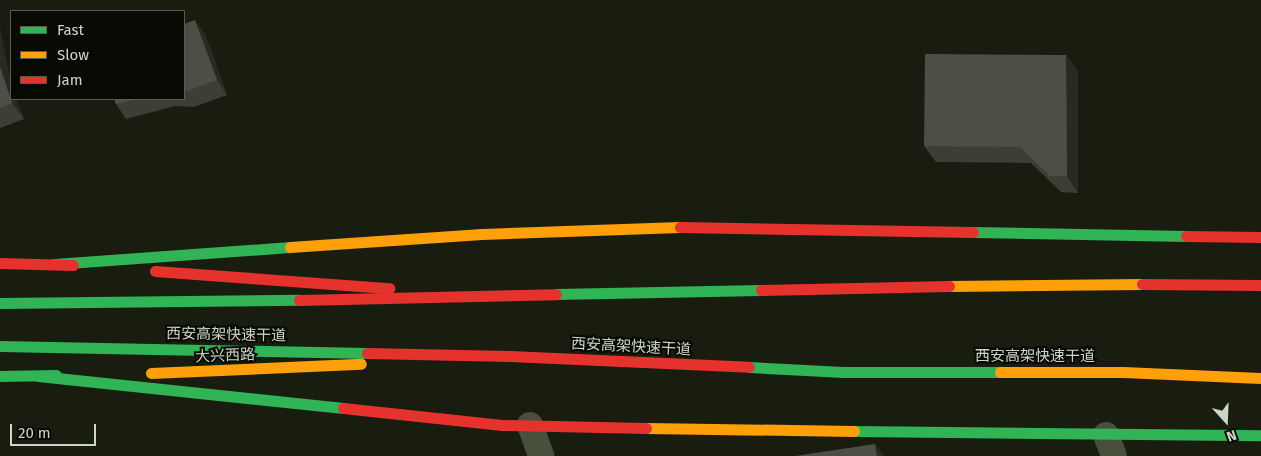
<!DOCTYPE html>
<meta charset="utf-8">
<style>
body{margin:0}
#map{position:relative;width:1261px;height:456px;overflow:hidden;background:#191d10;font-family:"Fira Sans","Noto Sans SC",sans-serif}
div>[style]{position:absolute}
.street>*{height:26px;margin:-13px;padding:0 13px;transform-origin:13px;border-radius:13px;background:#484f3c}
.fast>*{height:11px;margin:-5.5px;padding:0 5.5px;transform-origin:5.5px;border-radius:5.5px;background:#30b455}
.slow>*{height:11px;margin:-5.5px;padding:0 5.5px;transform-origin:5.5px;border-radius:5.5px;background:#ff9f0a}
.jam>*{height:11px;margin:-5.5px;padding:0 5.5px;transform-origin:5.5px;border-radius:5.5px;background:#e5322d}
.wall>*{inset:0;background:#3c3f35}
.shaded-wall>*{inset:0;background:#272b20}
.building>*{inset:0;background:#4c4f45}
span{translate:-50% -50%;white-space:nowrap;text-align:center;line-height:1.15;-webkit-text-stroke:4px #070a03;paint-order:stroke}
.street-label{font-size:15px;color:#ced5c6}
.legend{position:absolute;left:10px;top:10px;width:175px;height:90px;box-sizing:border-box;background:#070a03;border:1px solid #575b51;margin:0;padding:6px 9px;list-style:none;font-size:15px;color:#ced5c6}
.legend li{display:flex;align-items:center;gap:10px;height:25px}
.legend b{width:25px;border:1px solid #575b51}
.north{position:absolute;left:1201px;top:396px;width:50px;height:50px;-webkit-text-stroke:4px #070a03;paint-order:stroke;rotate:160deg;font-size:14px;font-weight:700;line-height:20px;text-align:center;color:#ced5c6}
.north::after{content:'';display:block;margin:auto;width:18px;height:22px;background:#ced5c6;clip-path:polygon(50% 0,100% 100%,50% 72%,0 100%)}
.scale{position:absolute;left:10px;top:424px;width:86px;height:22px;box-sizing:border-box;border:2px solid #ced5c6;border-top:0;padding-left:6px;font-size:15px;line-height:18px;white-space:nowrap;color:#ced5c6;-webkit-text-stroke:4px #070a03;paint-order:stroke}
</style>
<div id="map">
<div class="street">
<div style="left:530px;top:425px;width:33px;rotate:70deg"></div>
<div style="left:1106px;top:435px;width:22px;rotate:69deg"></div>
</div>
<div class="fast">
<div style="left:973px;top:232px;width:213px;rotate:1.1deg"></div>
<div style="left:54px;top:264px;width:237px;rotate:-4.1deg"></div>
<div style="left:556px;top:294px;width:205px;rotate:-1.1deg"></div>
<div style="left:0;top:303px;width:299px;rotate:-0.6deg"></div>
<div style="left:0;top:346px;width:367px;rotate:1.1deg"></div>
<div style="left:749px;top:367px;width:94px;rotate:3deg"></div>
<div style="left:843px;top:372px;width:157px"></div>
<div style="left:0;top:376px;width:56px;rotate:-1deg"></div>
<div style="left:38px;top:376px;width:307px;rotate:6deg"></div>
<div style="left:854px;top:431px;width:407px;rotate:0.6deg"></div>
</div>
<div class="slow">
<div style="left:290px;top:247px;width:192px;rotate:-3.9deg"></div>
<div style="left:482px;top:234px;width:198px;rotate:-2deg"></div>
<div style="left:949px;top:286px;width:193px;rotate:-0.6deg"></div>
<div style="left:1000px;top:372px;width:123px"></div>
<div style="left:1123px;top:372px;width:138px;rotate:2.5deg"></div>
<div style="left:151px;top:373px;width:210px;rotate:-2.5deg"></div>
<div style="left:646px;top:428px;width:208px;rotate:0.8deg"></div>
</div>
<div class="jam">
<div style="left:680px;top:227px;width:293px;rotate:1deg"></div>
<div style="left:1186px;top:236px;width:75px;rotate:0.8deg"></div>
<div style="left:0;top:263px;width:73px;rotate:1.6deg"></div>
<div style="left:155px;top:271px;width:235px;rotate:4.2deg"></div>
<div style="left:1142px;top:284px;width:119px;rotate:0.5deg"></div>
<div style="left:761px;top:290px;width:188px;rotate:-1.2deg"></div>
<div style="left:299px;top:300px;width:257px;rotate:-1.3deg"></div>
<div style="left:367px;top:353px;width:143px;rotate:1.2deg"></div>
<div style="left:510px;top:356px;width:239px;rotate:2.6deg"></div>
<div style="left:343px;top:408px;width:160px;rotate:6.1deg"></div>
<div style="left:502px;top:425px;width:144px;rotate:1.2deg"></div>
</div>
<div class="wall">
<div style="clip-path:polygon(184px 24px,205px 34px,227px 95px,194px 107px,175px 106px,126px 119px,116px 104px,114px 99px,184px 99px)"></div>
<div style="clip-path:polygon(0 28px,11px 99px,16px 99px,24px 119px,0 128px)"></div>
<div style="clip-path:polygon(1066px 55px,1078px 72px,1078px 193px,1061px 192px,1031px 163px,936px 162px,924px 146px)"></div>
</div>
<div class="shaded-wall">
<div style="clip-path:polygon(195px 20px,205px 34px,227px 95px,217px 80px)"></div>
<div style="clip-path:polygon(0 28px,11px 83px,11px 99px,16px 99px,24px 119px,12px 103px,1px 71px,0 67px)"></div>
<div style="clip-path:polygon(1066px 55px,1078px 72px,1078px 193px,1067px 176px)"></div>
<div style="clip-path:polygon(875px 444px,884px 456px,877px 456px)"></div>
</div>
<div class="building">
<div style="clip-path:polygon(195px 20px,217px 80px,184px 92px,184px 24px)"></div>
<div style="clip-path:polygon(925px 54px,1066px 55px,1067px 176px,1050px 176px,1020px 147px,924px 146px)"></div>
<div style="clip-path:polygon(0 67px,12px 103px,0 108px)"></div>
<div style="clip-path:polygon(114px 99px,138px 99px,116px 104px)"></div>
<div style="clip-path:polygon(875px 444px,877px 456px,795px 456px)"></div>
</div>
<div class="street-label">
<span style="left:226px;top:335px;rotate:1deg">西安高架快速干道</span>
<span style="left:631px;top:347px;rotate:3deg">西安高架快速干道</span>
<span style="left:225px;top:356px;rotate:-2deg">大兴西路</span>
<span style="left:1035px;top:357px">西安高架快速干道</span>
</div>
<ul class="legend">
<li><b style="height:6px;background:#30b455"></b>Fast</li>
<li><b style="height:6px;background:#ff9f0a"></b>Slow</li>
<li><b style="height:6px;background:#e5322d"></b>Jam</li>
</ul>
<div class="north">N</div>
<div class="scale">20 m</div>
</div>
